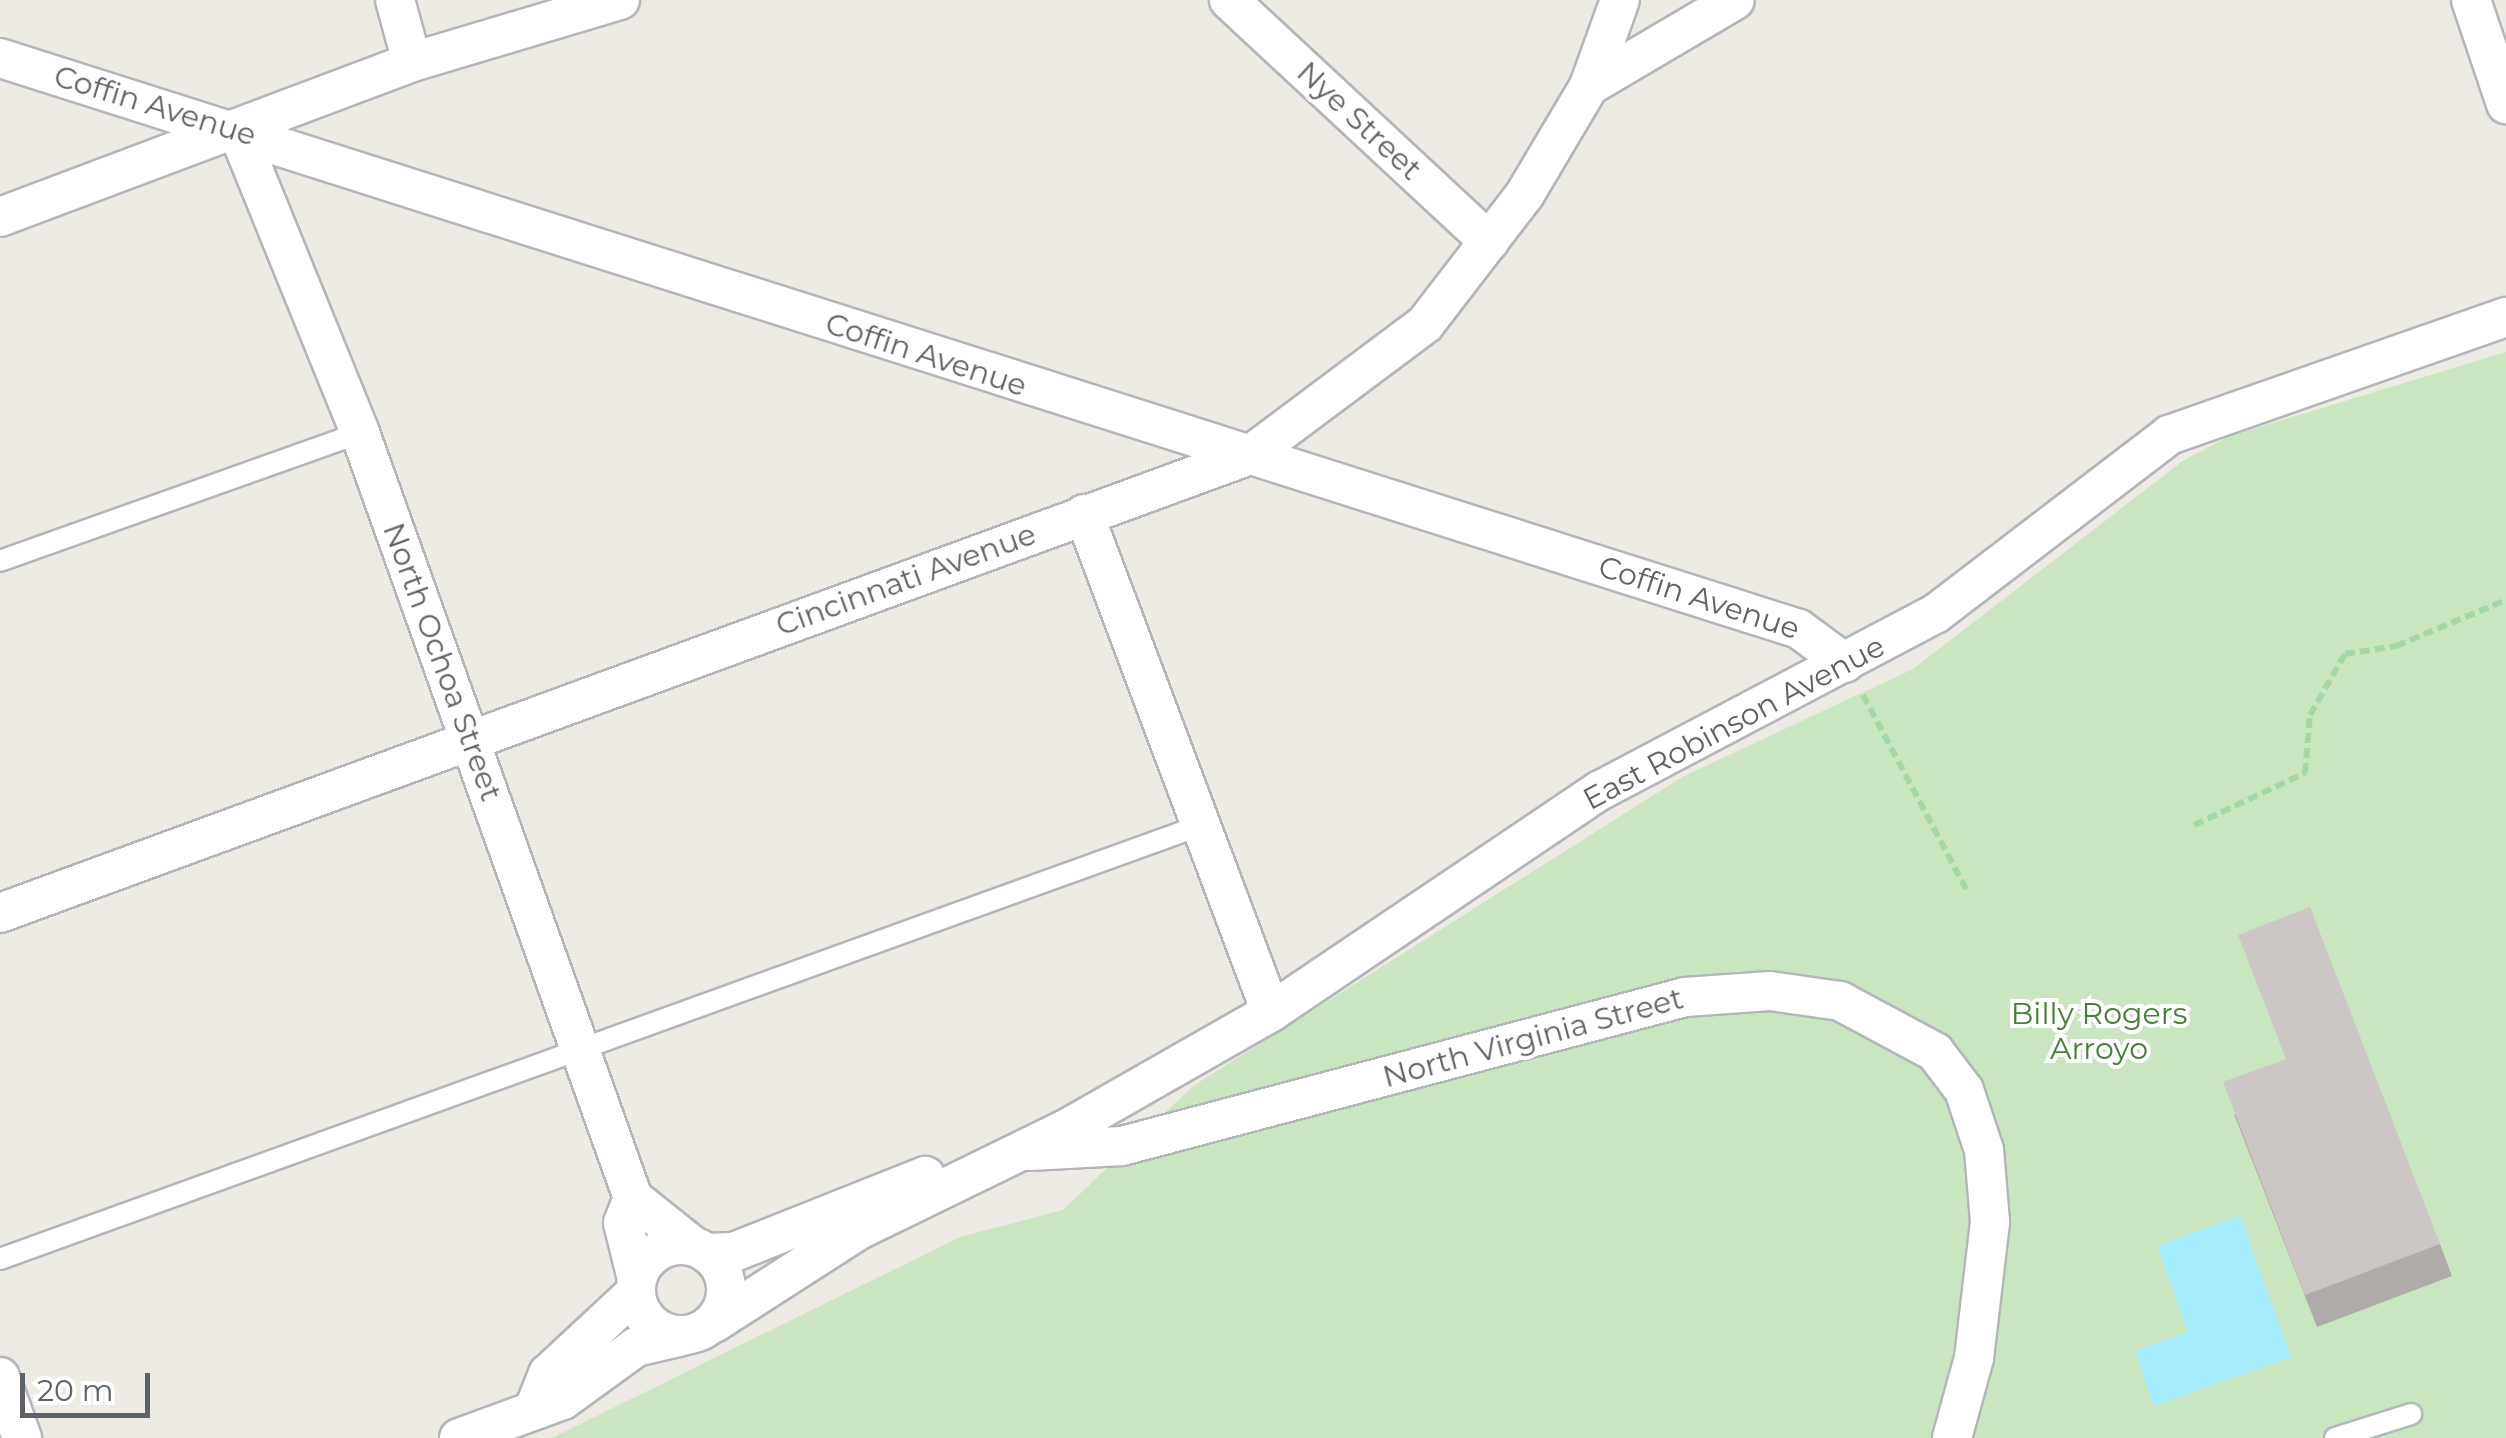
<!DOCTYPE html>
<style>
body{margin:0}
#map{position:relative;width:2506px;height:1438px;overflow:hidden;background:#eeeae4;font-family:Montserrat,sans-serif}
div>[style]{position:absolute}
.green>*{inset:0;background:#cae6c1}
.water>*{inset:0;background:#a5edfe}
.path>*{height:6px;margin-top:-3px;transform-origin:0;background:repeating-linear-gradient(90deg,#a5d7a5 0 10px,transparent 0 15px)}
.roads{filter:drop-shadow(2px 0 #b2b6b9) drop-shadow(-2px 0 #b2b6b9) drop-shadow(0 2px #b2b6b9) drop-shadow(0 -2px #b2b6b9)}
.lane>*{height:20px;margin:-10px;padding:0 10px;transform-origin:10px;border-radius:10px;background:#fff}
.street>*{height:38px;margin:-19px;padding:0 19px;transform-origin:19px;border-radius:19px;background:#fff}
.street>.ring{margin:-19px;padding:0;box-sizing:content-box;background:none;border:38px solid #fff;border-radius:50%}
.wall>*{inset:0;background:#afaba9}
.building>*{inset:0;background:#ccc7c4}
span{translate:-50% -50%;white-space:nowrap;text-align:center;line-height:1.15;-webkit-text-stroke:8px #fff;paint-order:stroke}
.street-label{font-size:30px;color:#5c6265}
.park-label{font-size:30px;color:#458236}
.scale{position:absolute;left:20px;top:1373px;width:130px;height:45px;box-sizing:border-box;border:5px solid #5c6265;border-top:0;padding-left:12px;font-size:30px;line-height:35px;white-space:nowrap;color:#5c6265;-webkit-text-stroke:8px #fff;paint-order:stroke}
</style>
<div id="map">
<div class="green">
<div style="clip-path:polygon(2506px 352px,2506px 1438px,552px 1438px,960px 1237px,1063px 1210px,1193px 1086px,1684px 776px,1913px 669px,2184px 460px,2230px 436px)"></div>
</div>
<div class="water">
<div style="clip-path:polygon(2240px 1216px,2291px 1357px,2154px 1406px,2135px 1351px,2188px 1332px,2157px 1246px)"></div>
</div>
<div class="path">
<div style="left:1863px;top:695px;width:220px;rotate:62deg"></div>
<div style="left:2194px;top:825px;width:123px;rotate:-25.1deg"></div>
<div style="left:2305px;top:773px;width:58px;rotate:-85.1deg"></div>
<div style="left:2310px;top:715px;width:70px;rotate:-60.2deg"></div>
<div style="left:2345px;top:654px;width:52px;rotate:-8.9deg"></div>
<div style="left:2396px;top:646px;width:119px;rotate:-22.7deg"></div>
</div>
<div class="roads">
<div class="lane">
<div style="left:0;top:561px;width:382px;rotate:-19.6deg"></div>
<div style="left:0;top:1259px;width:1275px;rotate:-19.86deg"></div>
<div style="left:2335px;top:1438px;width:80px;rotate:-17.5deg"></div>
</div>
<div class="street">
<div style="left:395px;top:0;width:64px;rotate:74.7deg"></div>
<div style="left:1229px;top:0;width:355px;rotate:42.9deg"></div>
<div style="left:2471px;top:0;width:110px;rotate:71.4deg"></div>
<div style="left:0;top:58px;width:1887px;rotate:17.61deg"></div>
<div style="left:1799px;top:629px;width:57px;rotate:36.5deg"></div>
<div style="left:1589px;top:86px;width:169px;rotate:-30.5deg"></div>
<div style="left:238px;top:132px;width:325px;rotate:67.9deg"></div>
<div style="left:360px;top:433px;width:812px;rotate:70.36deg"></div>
<div style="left:633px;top:1198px;width:77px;rotate:38.7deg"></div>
<div style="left:0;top:217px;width:440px;rotate:-20.6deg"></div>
<div style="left:412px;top:62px;width:217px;rotate:-16.6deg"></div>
<div style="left:1084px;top:514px;width:532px;rotate:69.42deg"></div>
<div style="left:0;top:913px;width:1331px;rotate:-20.12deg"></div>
<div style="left:1250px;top:455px;width:219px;rotate:-36.8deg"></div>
<div style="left:1425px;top:324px;width:164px;rotate:-52.4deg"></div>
<div style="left:1525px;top:194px;width:126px;rotate:-59.3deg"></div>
<div style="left:1589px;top:86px;width:91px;rotate:-70.2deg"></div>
<div style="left:1030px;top:1151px;width:92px;rotate:-3.1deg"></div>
<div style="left:1122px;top:1146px;width:582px;rotate:-14.82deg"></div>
<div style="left:1685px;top:997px;width:85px;rotate:-4deg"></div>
<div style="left:1770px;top:991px;width:71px;rotate:8.1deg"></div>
<div style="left:1840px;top:1001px;width:108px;rotate:28.2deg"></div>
<div style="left:1935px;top:1052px;width:48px;rotate:52.7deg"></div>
<div style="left:1964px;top:1090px;width:63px;rotate:71.6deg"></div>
<div style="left:1984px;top:1150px;width:72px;rotate:85.2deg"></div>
<div style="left:1990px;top:1222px;width:137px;rotate:96.7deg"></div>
<div style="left:1974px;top:1358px;width:83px;rotate:105.4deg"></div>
<div style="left:633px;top:1198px;width:27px;rotate:112deg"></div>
<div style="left:623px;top:1223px;width:58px;rotate:76deg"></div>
<div class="ring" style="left:636px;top:1245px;width:52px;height:52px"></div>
<div style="left:707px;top:1253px;width:27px;rotate:-2deg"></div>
<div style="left:734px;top:1252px;width:206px;rotate:-21.7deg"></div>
<div style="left:714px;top:1323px;width:172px;rotate:-32.7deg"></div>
<div style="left:859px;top:1230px;width:230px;rotate:-26deg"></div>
<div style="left:1066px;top:1129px;width:236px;rotate:-29.7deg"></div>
<div style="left:1271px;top:1012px;width:396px;rotate:-34deg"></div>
<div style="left:1599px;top:791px;width:380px;rotate:-27.8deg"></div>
<div style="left:1935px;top:614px;width:295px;rotate:-37.4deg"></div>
<div style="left:2169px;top:435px;width:357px;rotate:-19.3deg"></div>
<div style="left:0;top:1377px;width:65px;rotate:70.2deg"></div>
<div style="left:535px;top:1406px;width:35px;rotate:-68deg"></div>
<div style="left:548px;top:1374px;width:119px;rotate:-43deg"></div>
<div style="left:459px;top:1438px;width:111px;rotate:-20.1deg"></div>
<div style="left:563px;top:1400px;width:90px;rotate:-36deg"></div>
<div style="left:636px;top:1347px;width:48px;rotate:-13.2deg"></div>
</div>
</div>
<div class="wall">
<div style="clip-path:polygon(2234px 1114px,2440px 1244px,2452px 1276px,2317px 1327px)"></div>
</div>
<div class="building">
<div style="clip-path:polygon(2310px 907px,2440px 1244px,2305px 1295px,2223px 1082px,2286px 1059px,2238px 935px)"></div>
</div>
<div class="street-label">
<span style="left:155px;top:106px;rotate:17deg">Coffin Avenue</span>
<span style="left:1359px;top:121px;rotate:43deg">Nye Street</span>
<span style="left:926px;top:355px;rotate:18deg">Coffin Avenue</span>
<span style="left:906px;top:580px;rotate:-20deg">Cincinnati Avenue</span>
<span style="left:1699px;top:598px;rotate:18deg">Coffin Avenue</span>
<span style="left:442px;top:662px;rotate:70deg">North Ochoa Street</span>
<span style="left:1734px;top:723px;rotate:-28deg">East Robinson Avenue</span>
<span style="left:1533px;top:1038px;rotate:-15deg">North Virginia Street</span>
</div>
<div class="park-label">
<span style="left:2099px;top:1031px">Billy Rogers<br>Arroyo</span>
</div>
<div class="scale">20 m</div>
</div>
